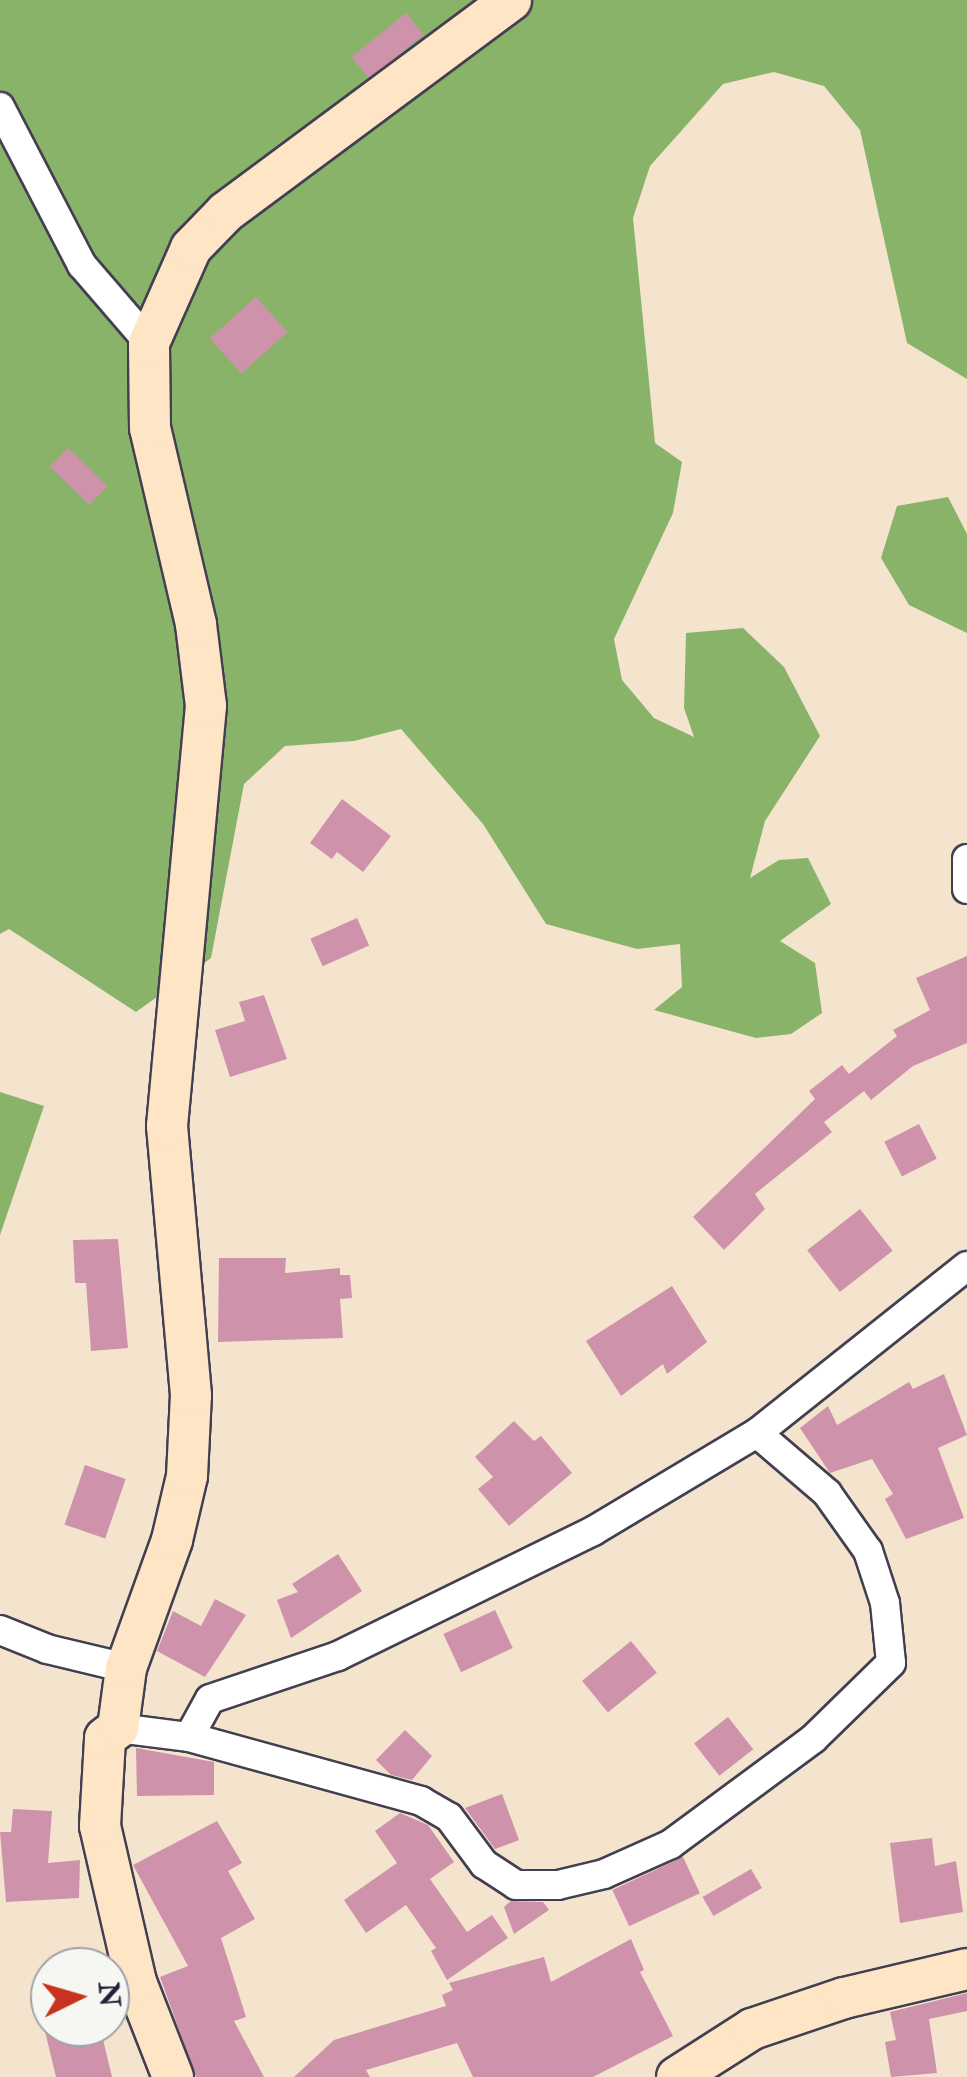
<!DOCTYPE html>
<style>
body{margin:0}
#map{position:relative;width:967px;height:2077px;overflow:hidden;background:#f4e4ce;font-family:"IM FELL Double Pica",serif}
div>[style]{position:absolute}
.forest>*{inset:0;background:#8ab36a}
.building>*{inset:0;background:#ce92ab;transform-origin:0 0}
.roads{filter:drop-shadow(2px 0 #423f51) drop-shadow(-2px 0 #423f51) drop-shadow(0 2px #423f51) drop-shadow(0 -2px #423f51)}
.street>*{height:28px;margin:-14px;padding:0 14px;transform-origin:14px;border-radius:14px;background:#fff}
.secondary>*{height:40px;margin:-20px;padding:0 20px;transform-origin:20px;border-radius:20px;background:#fde5c5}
span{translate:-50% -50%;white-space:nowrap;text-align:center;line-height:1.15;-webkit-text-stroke:10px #f6f6f2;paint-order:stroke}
.north{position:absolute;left:30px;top:1947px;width:100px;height:100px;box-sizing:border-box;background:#f6f6f2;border:2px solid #a1a1a9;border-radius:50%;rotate:85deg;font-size:28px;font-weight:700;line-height:40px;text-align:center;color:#22223b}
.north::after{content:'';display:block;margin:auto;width:35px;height:45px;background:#c8321e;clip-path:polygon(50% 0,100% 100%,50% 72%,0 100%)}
</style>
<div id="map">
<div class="forest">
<div style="clip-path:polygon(0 0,967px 0,967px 379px,907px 343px,860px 130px,824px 86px,774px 72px,723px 84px,650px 166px,633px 218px,655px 443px,682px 462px,673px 513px,614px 639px,622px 680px,654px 718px,694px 737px,684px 708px,686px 633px,743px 628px,784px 667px,820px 736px,765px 821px,750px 878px,779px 860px,808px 858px,831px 904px,780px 941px,815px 963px,822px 1013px,791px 1034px,756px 1038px,654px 1010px,682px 987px,680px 944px,637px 949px,546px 924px,483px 824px,401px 729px,354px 741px,285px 746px,244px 784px,211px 958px,136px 1012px,9px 929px,0 934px)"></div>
<div style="clip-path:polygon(948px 497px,967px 534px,967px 633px,909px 605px,881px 558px,897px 506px)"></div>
<div style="clip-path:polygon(0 1092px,44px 1106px,0 1235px)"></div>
</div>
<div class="building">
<div style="left:406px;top:13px;width:28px;height:70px;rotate:51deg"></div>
<div style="left:256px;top:297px;width:47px;height:62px;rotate:48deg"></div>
<div style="left:68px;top:448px;width:55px;height:26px;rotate:44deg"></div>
<div style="clip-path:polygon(342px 799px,391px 836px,363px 872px,337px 852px,332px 859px,310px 843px)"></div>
<div style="left:357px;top:918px;width:30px;height:51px;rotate:66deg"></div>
<div style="clip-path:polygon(967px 956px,967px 1043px,913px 1066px,871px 1100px,864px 1091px,824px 1122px,832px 1132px,755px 1194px,765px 1209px,724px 1250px,693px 1217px,815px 1099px,809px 1091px,842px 1065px,849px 1074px,897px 1036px,893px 1030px,930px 1010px,916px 978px)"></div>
<div style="clip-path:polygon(264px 995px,287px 1059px,230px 1077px,215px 1030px,245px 1021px,239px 1002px)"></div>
<div style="left:919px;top:1124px;width:39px;height:39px;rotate:63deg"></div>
<div style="left:860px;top:1209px;width:53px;height:67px;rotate:52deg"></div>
<div style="clip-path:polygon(118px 1239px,128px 1348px,91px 1351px,86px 1283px,75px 1283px,73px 1240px)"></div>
<div style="clip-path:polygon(219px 1258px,286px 1258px,285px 1273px,340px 1268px,340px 1275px,350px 1275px,352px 1298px,340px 1299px,343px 1338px,218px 1342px)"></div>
<div style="clip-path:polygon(672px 1286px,707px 1342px,667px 1374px,663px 1364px,621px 1396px,586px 1341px)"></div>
<div style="clip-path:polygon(944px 1374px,967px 1435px,938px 1448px,964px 1518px,906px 1539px,885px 1499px,893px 1494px,872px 1459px,830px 1473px,800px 1428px,828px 1406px,837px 1425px,909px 1382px,913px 1389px)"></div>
<div style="clip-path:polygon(514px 1421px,534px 1441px,541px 1436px,572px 1473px,509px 1526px,478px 1489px,493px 1477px,475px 1457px)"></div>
<div style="left:85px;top:1465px;width:43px;height:63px;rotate:19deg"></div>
<div style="clip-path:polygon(338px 1554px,362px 1591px,291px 1638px,277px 1600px,298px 1592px,292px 1584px)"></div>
<div style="clip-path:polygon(215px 1599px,246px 1615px,205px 1677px,157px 1651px,173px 1611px,201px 1626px)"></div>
<div style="left:495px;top:1610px;width:42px;height:57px;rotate:65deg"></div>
<div style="left:631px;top:1641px;width:41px;height:63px;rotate:51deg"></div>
<div style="left:728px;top:1717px;width:41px;height:43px;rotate:52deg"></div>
<div style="clip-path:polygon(405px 1730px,432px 1756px,412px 1780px,391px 1775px,376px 1760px)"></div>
<div style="clip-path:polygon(136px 1748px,214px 1762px,214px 1795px,137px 1796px)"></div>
<div style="clip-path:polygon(502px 1794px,519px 1840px,495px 1849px,465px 1808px)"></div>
<div style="clip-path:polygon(13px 1809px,52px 1811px,48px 1863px,80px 1860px,79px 1898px,6px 1902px,0 1832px,11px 1832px)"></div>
<div style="clip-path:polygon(400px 1813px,428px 1825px,454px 1862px,430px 1879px,467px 1932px,492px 1915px,508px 1938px,447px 1980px,431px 1951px,436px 1948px,406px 1905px,366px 1933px,344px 1900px,397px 1863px,375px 1831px)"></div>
<div style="clip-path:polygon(217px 1821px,242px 1863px,228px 1871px,255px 1919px,221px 1938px,246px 2017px,234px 2021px,264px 2077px,196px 2077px,160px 1977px,188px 1966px,133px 1865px)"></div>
<div style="clip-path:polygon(932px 1838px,935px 1866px,956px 1861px,963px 1912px,900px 1923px,890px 1843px)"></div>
<div style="left:683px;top:1857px;width:40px;height:78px;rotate:65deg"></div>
<div style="left:751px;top:1869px;width:22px;height:56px;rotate:60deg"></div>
<div style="clip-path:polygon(511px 1901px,543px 1902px,549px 1910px,514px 1934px,504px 1907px)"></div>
<div style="clip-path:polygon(631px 1939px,644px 1970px,640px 1972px,673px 2036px,593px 2077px,473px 2077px,457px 2043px,366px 2070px,370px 2077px,294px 2077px,334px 2040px,446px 2006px,442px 1995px,453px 1990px,449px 1983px,544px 1957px,551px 1982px)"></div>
<div style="clip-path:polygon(967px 1993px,967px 2011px,929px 2019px,937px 2073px,891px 2077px,885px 2042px,896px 2040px,890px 2012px)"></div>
<div style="clip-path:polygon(44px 2027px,100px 2027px,112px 2077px,56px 2077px)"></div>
</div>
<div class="roads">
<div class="street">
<div style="left:0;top:107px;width:178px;rotate:62.6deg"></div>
<div style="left:82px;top:265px;width:103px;rotate:49.3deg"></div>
<div style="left:967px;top:859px;width:30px;rotate:90deg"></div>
<div style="left:0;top:1630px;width:51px;rotate:22deg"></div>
<div style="left:47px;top:1649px;width:81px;rotate:13.5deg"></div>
<div style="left:118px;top:1728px;width:72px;rotate:7.2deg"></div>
<div style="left:189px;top:1737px;width:43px;rotate:-61.1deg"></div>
<div style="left:210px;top:1699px;width:135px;rotate:-18.6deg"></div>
<div style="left:338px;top:1656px;width:284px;rotate:-26.1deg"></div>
<div style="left:593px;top:1531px;width:191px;rotate:-30.9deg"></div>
<div style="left:757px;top:1433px;width:268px;rotate:-38.5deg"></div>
<div style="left:189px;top:1737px;width:241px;rotate:15.4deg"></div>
<div style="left:421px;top:1801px;width:32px;rotate:30deg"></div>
<div style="left:449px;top:1817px;width:59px;rotate:53.3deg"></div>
<div style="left:484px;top:1864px;width:38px;rotate:33deg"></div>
<div style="left:516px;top:1885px;width:42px"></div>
<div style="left:558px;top:1885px;width:47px;rotate:-13.4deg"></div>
<div style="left:604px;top:1874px;width:73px;rotate:-24.1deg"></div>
<div style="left:671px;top:1844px;width:177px;rotate:-36.5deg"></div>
<div style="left:813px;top:1739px;width:109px;rotate:-44.3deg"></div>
<div style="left:891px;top:1663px;width:60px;rotate:-95.7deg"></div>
<div style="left:885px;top:1603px;width:55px;rotate:-108.1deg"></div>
<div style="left:868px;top:1551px;width:71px;rotate:-125.3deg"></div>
<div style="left:827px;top:1493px;width:92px;rotate:-139.4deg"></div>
</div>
<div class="secondary">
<div style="left:173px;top:2077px;width:102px;rotate:-111.3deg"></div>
<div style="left:136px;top:1982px;width:160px;rotate:-103deg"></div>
<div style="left:100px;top:1826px;width:88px;rotate:-86.7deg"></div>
<div style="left:105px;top:1738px;width:16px;rotate:-38deg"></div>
<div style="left:118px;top:1728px;width:61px;rotate:-82.4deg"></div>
<div style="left:126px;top:1668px;width:136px;rotate:-70.2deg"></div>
<div style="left:172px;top:1540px;width:66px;rotate:-76.8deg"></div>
<div style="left:187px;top:1476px;width:81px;rotate:-87.2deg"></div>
<div style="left:191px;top:1395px;width:270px;rotate:-95.1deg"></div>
<div style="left:167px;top:1126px;width:422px;rotate:-84.7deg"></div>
<div style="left:206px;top:706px;width:83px;rotate:-97deg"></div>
<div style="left:196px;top:624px;width:201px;rotate:-103.2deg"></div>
<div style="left:150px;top:428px;width:85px;rotate:-90.7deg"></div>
<div style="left:149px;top:343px;width:104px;rotate:-66.1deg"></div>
<div style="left:191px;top:248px;width:50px;rotate:-45.8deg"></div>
<div style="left:226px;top:212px;width:355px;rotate:-36.6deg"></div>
<div style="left:677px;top:2077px;width:89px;rotate:-32.6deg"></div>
<div style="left:752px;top:2029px;width:97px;rotate:-18.6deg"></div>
<div style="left:844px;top:1998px;width:126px;rotate:-13.3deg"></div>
</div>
</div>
<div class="north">N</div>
</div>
